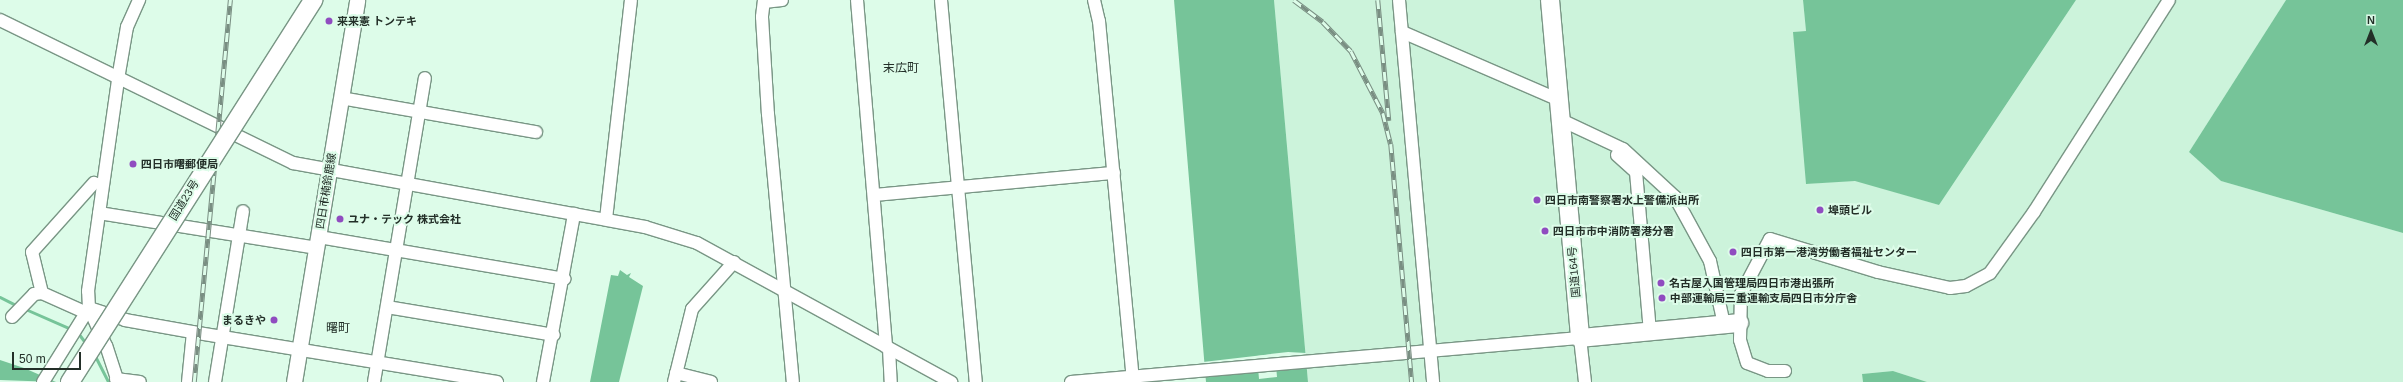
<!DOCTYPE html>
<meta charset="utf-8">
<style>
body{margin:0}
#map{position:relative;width:2403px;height:382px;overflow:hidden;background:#ddfce9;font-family:Arial,"Noto Sans JP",sans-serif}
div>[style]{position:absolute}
.built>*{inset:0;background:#ccf3db}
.water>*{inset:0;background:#76c499}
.pier>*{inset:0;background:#ddfce9}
.stream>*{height:3px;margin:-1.5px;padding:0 1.5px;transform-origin:1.5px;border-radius:1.5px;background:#76c499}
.roads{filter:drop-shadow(1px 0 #799685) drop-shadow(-1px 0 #799685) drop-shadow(0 1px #799685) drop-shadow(0 -1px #799685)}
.minor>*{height:12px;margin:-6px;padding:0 6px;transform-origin:6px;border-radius:6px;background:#fff}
.major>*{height:15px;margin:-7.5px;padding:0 7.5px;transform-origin:7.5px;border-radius:7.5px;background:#fff}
.highway>*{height:18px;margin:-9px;padding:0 9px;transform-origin:9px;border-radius:9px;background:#fff}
.rail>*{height:4.5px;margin-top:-2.25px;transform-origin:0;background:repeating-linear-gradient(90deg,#ddfce9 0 9px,#798e82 0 18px);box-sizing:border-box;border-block:1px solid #798e82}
.bridges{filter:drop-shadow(1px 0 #799685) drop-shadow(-1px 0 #799685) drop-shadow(0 1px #799685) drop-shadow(0 -1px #799685)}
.highway-bridge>*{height:18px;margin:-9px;padding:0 9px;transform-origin:9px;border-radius:9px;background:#fff}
.dots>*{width:11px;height:11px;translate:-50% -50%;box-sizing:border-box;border:2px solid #ddfce9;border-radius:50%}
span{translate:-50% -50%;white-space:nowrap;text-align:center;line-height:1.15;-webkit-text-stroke:4px #ddfce9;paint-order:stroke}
.poi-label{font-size:11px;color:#232f28;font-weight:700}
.left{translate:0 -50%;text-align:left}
.right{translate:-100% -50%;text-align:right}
.street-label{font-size:11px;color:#232f28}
.neighbourhood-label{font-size:12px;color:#232f28}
.north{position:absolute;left:2351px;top:12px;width:40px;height:40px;-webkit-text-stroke:3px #ddfce9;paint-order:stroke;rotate:0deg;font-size:11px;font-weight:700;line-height:16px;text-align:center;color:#232f28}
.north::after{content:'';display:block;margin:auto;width:14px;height:18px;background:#232f28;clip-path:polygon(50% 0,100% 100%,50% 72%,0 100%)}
.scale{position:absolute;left:12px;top:352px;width:69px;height:18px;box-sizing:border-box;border:2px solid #232f28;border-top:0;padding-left:5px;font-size:12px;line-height:14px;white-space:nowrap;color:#232f28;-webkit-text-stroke:3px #ddfce9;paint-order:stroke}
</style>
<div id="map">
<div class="built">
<div style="clip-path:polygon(1274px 0,1803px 0,1806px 31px,1794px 32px,1808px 184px,1855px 180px,1939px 205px,2076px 0,2286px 0,2189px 152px,2221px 181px,2403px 233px,2403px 382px,1927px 382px,1893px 371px,1862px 374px,1863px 382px,1308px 382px)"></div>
</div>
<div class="water">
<div style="clip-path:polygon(evenodd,1174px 0,1274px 0,1308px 382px,1206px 382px,1174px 0,1275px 354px,1277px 377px,1259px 379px,1257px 356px,1275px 354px)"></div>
<div style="clip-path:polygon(1803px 0,2076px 0,1939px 205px,1855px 181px,1806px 184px,1793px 32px,1806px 31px)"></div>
<div style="clip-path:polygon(2286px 0,2403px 0,2403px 233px,2221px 181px,2189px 152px)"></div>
<div style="clip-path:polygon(620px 270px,627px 275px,631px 273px,629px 277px,643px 286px,619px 382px,590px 382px,611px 275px,618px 276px)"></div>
<div style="clip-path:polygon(0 360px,24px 368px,56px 382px,0 380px)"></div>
<div style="clip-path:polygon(1893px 371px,1927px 382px,1863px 382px,1862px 374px)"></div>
</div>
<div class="pier">
<div style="clip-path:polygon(1288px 352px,1306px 353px,1306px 368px,1274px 371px,1273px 356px,1259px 357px,1261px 372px,1204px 377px,1203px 362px)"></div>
</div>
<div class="stream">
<div style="left:0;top:297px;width:20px;rotate:27deg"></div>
<div style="left:23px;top:308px;width:52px;rotate:23.6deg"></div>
<div style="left:78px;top:333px;width:15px;rotate:53deg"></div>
<div style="left:94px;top:354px;width:31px;rotate:63deg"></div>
</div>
<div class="roads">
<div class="minor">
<div style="left:764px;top:0;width:17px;rotate:97deg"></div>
<div style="left:762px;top:17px;width:97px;rotate:86.5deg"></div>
<div style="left:768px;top:114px;width:269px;rotate:84.7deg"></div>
<div style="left:857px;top:0;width:348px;rotate:85.2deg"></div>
<div style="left:941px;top:0;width:384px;rotate:84.8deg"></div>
<div style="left:1094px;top:0;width:22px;rotate:77deg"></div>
<div style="left:1099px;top:21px;width:363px;rotate:84.6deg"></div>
<div style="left:1399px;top:0;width:384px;rotate:84.9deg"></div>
<div style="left:764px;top:2px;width:18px;rotate:-6deg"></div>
<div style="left:0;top:20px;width:326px;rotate:26deg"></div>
<div style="left:293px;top:163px;width:358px;rotate:10.3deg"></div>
<div style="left:645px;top:227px;width:54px;rotate:17.1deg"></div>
<div style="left:697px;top:243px;width:290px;rotate:28.7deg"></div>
<div style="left:1402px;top:32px;width:171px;rotate:23.4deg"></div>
<div style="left:341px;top:98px;width:198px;rotate:9.9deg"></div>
<div style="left:1561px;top:120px;width:68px;rotate:25.1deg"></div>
<div style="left:1623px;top:149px;width:71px;rotate:42.7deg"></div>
<div style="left:1675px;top:197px;width:73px;rotate:61.3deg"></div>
<div style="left:1710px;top:261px;width:65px;rotate:77.5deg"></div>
<div style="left:1617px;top:155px;width:25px;rotate:42deg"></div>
<div style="left:1636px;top:172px;width:160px;rotate:85deg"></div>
<div style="left:875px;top:195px;width:240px;rotate:-5.3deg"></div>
<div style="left:99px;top:213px;width:221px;rotate:9.1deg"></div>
<div style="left:606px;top:219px;width:220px;rotate:-83.5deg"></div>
<div style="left:319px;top:237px;width:249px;rotate:9.7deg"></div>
<div style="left:42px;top:293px;width:49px;rotate:24deg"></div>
<div style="left:387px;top:307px;width:169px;rotate:9.5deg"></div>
<div style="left:89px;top:308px;width:38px;rotate:18deg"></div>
<div style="left:125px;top:320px;width:74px;rotate:10.1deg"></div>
<div style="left:198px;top:333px;width:303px;rotate:9.3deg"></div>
<div style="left:12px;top:317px;width:32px;rotate:-46deg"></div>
<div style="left:34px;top:294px;width:8px;rotate:-7deg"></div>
<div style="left:42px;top:293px;width:42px;rotate:-103.7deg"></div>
<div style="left:32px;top:252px;width:93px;rotate:-48.1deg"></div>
<div style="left:889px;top:349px;width:33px;rotate:87deg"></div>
<div style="left:1785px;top:371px;width:17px;rotate:180deg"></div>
<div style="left:1768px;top:371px;width:22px;rotate:-159deg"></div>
<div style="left:1747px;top:363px;width:24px;rotate:-107deg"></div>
<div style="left:1740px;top:340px;width:46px;rotate:-88.8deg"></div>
<div style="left:1741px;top:294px;width:62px;rotate:-62.2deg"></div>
<div style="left:1770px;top:239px;width:113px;rotate:17deg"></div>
<div style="left:1878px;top:272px;width:74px;rotate:12.5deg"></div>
<div style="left:1950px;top:288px;width:16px;rotate:-7deg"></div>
<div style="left:1966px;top:286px;width:27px;rotate:-28deg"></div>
<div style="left:1990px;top:273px;width:75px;rotate:-54.2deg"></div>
<div style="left:2034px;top:212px;width:251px;rotate:-57.5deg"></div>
<div style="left:676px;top:373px;width:36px;rotate:14deg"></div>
<div style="left:116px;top:379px;width:24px;rotate:7deg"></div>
<div style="left:43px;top:382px;width:87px;rotate:-58.1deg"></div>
<div style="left:118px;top:382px;width:38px;rotate:-108deg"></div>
<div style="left:106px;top:346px;width:42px;rotate:-114.1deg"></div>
<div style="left:89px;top:308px;width:17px;rotate:-93deg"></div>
<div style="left:88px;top:291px;width:214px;rotate:-81.9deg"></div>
<div style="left:118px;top:79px;width:53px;rotate:-80.2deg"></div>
<div style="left:127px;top:27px;width:30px;rotate:-66deg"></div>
<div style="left:188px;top:382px;width:50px;rotate:-84.3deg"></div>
<div style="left:215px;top:382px;width:173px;rotate:-80.7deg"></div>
<div style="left:374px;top:382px;width:308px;rotate:-80.5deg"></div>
<div style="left:543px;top:382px;width:171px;rotate:-79.5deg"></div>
<div style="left:674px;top:382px;width:75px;rotate:-76.1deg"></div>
<div style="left:692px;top:309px;width:63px;rotate:-48.2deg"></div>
<div style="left:1071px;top:382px;width:511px;rotate:-4.94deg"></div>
<div style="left:1580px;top:338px;width:44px;rotate:83.5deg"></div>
</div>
<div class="major">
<div style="left:294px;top:382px;width:387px;rotate:-80.6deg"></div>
</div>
<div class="highway">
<div style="left:1550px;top:0;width:339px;rotate:84.9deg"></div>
<div style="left:1580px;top:338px;width:160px;rotate:-5.4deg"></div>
</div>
</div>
<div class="rail">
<div style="left:1294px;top:0;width:36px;rotate:37deg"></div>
<div style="left:1323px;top:22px;width:40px;rotate:46deg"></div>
<div style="left:1351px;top:51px;width:70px;rotate:62.7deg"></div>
<div style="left:1383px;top:113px;width:32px;rotate:76deg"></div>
<div style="left:1391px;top:144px;width:239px;rotate:85deg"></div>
<div style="left:1378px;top:0;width:121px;rotate:84.8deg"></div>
<div style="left:194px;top:382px;width:384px;rotate:-84.6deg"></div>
</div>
<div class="bridges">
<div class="highway-bridge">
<div style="left:70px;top:382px;width:453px;rotate:-57.5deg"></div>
</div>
</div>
<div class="dots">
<div style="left:329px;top:21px;background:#904cc0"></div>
<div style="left:133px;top:164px;background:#904cc0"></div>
<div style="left:1537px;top:200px;background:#904cc0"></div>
<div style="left:1820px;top:210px;background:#904cc0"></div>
<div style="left:340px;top:219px;background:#904cc0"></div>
<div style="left:1545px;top:231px;background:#904cc0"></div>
<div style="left:1733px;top:252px;background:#904cc0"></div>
<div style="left:1661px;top:283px;background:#904cc0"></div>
<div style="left:1662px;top:298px;background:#904cc0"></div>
<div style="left:274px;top:320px;background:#904cc0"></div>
</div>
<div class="poi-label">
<span class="left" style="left:337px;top:21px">来来憲 トンテキ</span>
<span class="left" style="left:141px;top:164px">四日市曙郵便局</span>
<span class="left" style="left:1545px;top:200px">四日市南警察署水上警備派出所</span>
<span class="left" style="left:1828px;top:210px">埠頭ビル</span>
<span class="left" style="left:348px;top:219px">ユナ・テック 株式会社</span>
<span class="left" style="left:1553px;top:231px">四日市市中消防署港分署</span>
<span class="left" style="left:1741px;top:252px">四日市第一港湾労働者福祉センター</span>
<span class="left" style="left:1669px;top:283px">名古屋入国管理局四日市港出張所</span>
<span class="left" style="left:1670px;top:298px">中部運輸局三重運輸支局四日市分庁舎</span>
<span class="right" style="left:266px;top:320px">まるきや</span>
</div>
<div class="street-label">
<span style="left:326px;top:191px;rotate:-81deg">四日市楠鈴鹿線</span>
<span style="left:184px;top:200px;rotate:-58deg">国道23号</span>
<span style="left:1574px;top:272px;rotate:-95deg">国道164号</span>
</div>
<div class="neighbourhood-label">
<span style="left:901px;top:69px">末広町</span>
<span style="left:338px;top:329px">曙町</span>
</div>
<div class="north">N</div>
<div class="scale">50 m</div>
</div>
